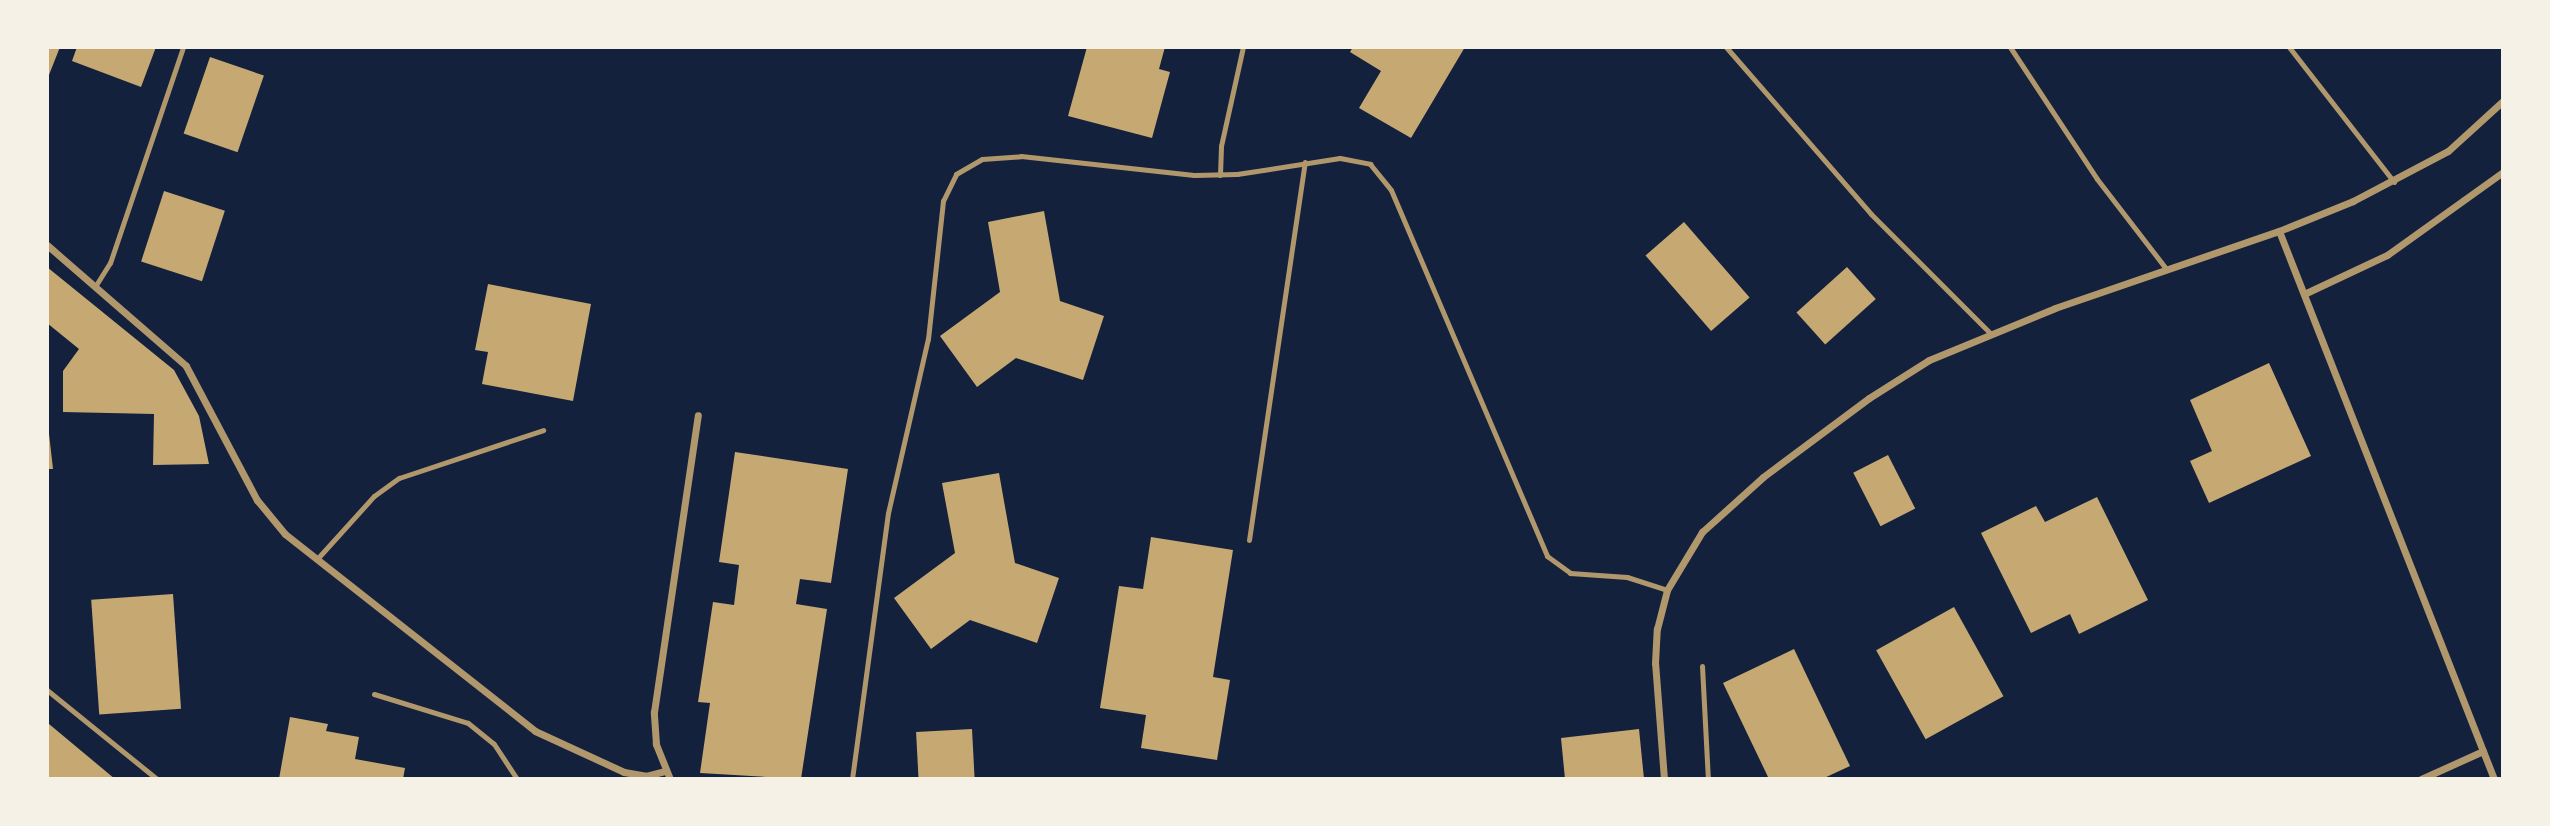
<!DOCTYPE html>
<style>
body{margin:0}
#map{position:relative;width:2550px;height:826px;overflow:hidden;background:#14213d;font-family:"Asap Condensed",sans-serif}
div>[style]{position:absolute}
.building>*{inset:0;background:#c6a872;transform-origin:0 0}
.service>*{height:5px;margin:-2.5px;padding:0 2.5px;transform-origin:2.5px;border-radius:2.5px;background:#b1986c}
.minor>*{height:7px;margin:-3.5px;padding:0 3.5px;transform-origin:3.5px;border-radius:3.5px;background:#b1986c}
span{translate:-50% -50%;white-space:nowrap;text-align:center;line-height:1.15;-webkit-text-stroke:7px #f6f1e7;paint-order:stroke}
.frame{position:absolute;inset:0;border:49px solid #f6f1e7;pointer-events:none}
</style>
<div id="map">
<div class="building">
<div style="clip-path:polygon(47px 47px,60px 47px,47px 80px)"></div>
<div style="clip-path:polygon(77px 47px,156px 47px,141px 87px,72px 61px)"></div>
<div style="clip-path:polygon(1087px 47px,1165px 47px,1159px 69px,1170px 72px,1152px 138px,1068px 116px)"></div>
<div style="clip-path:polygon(1353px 47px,1465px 47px,1411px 138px,1359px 108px,1381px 71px,1350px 52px)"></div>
<div style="left:210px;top:57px;width:57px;height:81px;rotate:19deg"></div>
<div style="left:164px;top:191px;width:64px;height:74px;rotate:18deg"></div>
<div style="clip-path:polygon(1044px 211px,1060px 301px,1104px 316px,1083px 380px,1016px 358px,977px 387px,940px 336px,1000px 292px,988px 222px)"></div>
<div style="left:1684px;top:222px;width:100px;height:51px;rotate:49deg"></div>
<div style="clip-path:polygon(47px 267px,174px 370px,199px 416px,209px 464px,153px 465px,154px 414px,63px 412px,63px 371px,79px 349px,47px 323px)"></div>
<div style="left:1847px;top:267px;width:43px;height:68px;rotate:48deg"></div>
<div style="clip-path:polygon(488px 284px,591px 304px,573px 401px,482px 384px,488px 352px,475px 350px)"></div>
<div style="clip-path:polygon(2269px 363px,2311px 456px,2209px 503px,2190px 461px,2212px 451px,2190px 400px)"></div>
<div style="clip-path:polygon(47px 416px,53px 469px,47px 469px)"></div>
<div style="clip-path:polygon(735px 452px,848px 469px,831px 583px,800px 579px,796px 604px,827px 609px,801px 779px,700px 773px,710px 703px,698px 702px,713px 602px,734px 605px,739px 565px,719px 562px)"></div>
<div style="left:1888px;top:455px;width:60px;height:39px;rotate:63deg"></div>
<div style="clip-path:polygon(999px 473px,1015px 563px,1059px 578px,1037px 643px,970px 620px,931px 649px,894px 598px,955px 553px,942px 483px)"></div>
<div style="clip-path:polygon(2097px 497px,2148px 600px,2079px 634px,2070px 614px,2031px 633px,1981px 533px,2036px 506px,2045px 522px)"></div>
<div style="clip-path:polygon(1151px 537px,1233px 550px,1213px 677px,1230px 680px,1217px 760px,1141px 748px,1146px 715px,1100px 708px,1119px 586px,1143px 589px)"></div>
<div style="left:173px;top:594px;width:115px;height:82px;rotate:86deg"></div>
<div style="left:1954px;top:607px;width:102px;height:89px;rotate:61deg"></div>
<div style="clip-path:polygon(1794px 649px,1850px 766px,1822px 779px,1769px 779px,1723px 683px)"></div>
<div style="clip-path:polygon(290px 717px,328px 724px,326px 731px,359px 737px,355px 759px,405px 768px,403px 779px,279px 779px)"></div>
<div style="clip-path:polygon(49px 724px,115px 779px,47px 779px)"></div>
<div style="left:972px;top:729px;width:50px;height:56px;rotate:87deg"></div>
<div style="clip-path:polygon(1639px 729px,1644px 779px,1565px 779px,1561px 738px)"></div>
</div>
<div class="service">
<div style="left:1726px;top:47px;width:221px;rotate:49deg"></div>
<div style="left:1871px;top:214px;width:168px;rotate:45deg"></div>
<div style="left:2010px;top:47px;width:158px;rotate:56.6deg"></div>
<div style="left:2097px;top:179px;width:115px;rotate:52.4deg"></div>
<div style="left:2289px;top:47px;width:171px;rotate:52.1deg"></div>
<div style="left:1220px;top:175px;width:29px;rotate:-88deg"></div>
<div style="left:1221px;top:146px;width:101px;rotate:-77.5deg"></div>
<div style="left:96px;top:285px;width:26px;rotate:-58deg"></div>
<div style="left:110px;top:263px;width:228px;rotate:-71.3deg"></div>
<div style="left:1249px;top:540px;width:382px;rotate:-81.6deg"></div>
<div style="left:317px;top:559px;width:85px;rotate:-47.9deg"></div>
<div style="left:374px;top:496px;width:31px;rotate:-36deg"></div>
<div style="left:399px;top:478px;width:152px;rotate:-18.4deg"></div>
<div style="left:1702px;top:666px;width:113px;rotate:87deg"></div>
<div style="left:47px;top:690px;width:141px;rotate:39deg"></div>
<div style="left:374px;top:694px;width:98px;rotate:17.1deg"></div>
<div style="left:468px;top:723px;width:33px;rotate:39deg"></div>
<div style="left:494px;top:744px;width:42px;rotate:56.7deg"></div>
<div style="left:852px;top:779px;width:268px;rotate:-82.3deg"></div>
<div style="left:888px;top:513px;width:179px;rotate:-77.1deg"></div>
<div style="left:928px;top:339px;width:139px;rotate:-83.8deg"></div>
<div style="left:943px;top:201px;width:30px;rotate:-64deg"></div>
<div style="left:956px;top:174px;width:30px;rotate:-30deg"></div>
<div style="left:982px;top:159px;width:39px;rotate:-4deg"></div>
<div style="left:1021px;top:156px;width:174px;rotate:6.3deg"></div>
<div style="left:1194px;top:175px;width:43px;rotate:-1.3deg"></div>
<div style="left:1237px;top:174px;width:104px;rotate:-8.8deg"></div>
<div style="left:1340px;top:158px;width:31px;rotate:11deg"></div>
<div style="left:1370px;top:164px;width:33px;rotate:51deg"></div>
<div style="left:1391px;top:190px;width:398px;rotate:66.9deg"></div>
<div style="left:1547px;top:556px;width:29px;rotate:36deg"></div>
<div style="left:1570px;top:573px;width:57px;rotate:4deg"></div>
<div style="left:1627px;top:577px;width:42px;rotate:18deg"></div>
</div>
<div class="minor">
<div style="left:2279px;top:231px;width:589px;rotate:68.58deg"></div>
<div style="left:47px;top:245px;width:184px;rotate:41deg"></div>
<div style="left:186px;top:366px;width:152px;rotate:62.1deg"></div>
<div style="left:257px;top:500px;width:44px;rotate:50.5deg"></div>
<div style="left:285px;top:534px;width:318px;rotate:38.2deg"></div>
<div style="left:535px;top:731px;width:98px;rotate:24.7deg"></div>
<div style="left:624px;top:772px;width:22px;rotate:10deg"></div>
<div style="left:646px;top:776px;width:20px;rotate:-15deg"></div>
<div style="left:2304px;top:294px;width:92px;rotate:-25.2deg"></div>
<div style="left:2387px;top:255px;width:143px;rotate:-35.6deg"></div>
<div style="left:670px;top:779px;width:38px;rotate:-112deg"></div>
<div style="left:656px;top:744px;width:32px;rotate:-94deg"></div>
<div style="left:654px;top:712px;width:300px;rotate:-81.6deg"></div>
<div style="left:1664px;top:779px;width:116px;rotate:-94.4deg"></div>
<div style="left:1655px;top:663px;width:34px;rotate:-87deg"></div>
<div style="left:1657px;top:629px;width:40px;rotate:-75.6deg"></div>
<div style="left:1667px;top:590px;width:68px;rotate:-58.9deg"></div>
<div style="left:1702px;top:532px;width:82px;rotate:-42deg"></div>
<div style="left:1763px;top:477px;width:132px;rotate:-36.7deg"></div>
<div style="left:1869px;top:398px;width:71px;rotate:-32.3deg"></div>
<div style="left:1929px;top:360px;width:136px;rotate:-22.4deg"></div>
<div style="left:2055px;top:308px;width:237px;rotate:-19deg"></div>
<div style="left:2279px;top:231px;width:80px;rotate:-22.1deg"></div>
<div style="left:2353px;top:201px;width:107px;rotate:-27.8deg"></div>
<div style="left:2448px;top:151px;width:74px;rotate:-42.3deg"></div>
<div style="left:2421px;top:779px;width:68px;rotate:-24.3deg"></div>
</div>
<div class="frame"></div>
</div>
